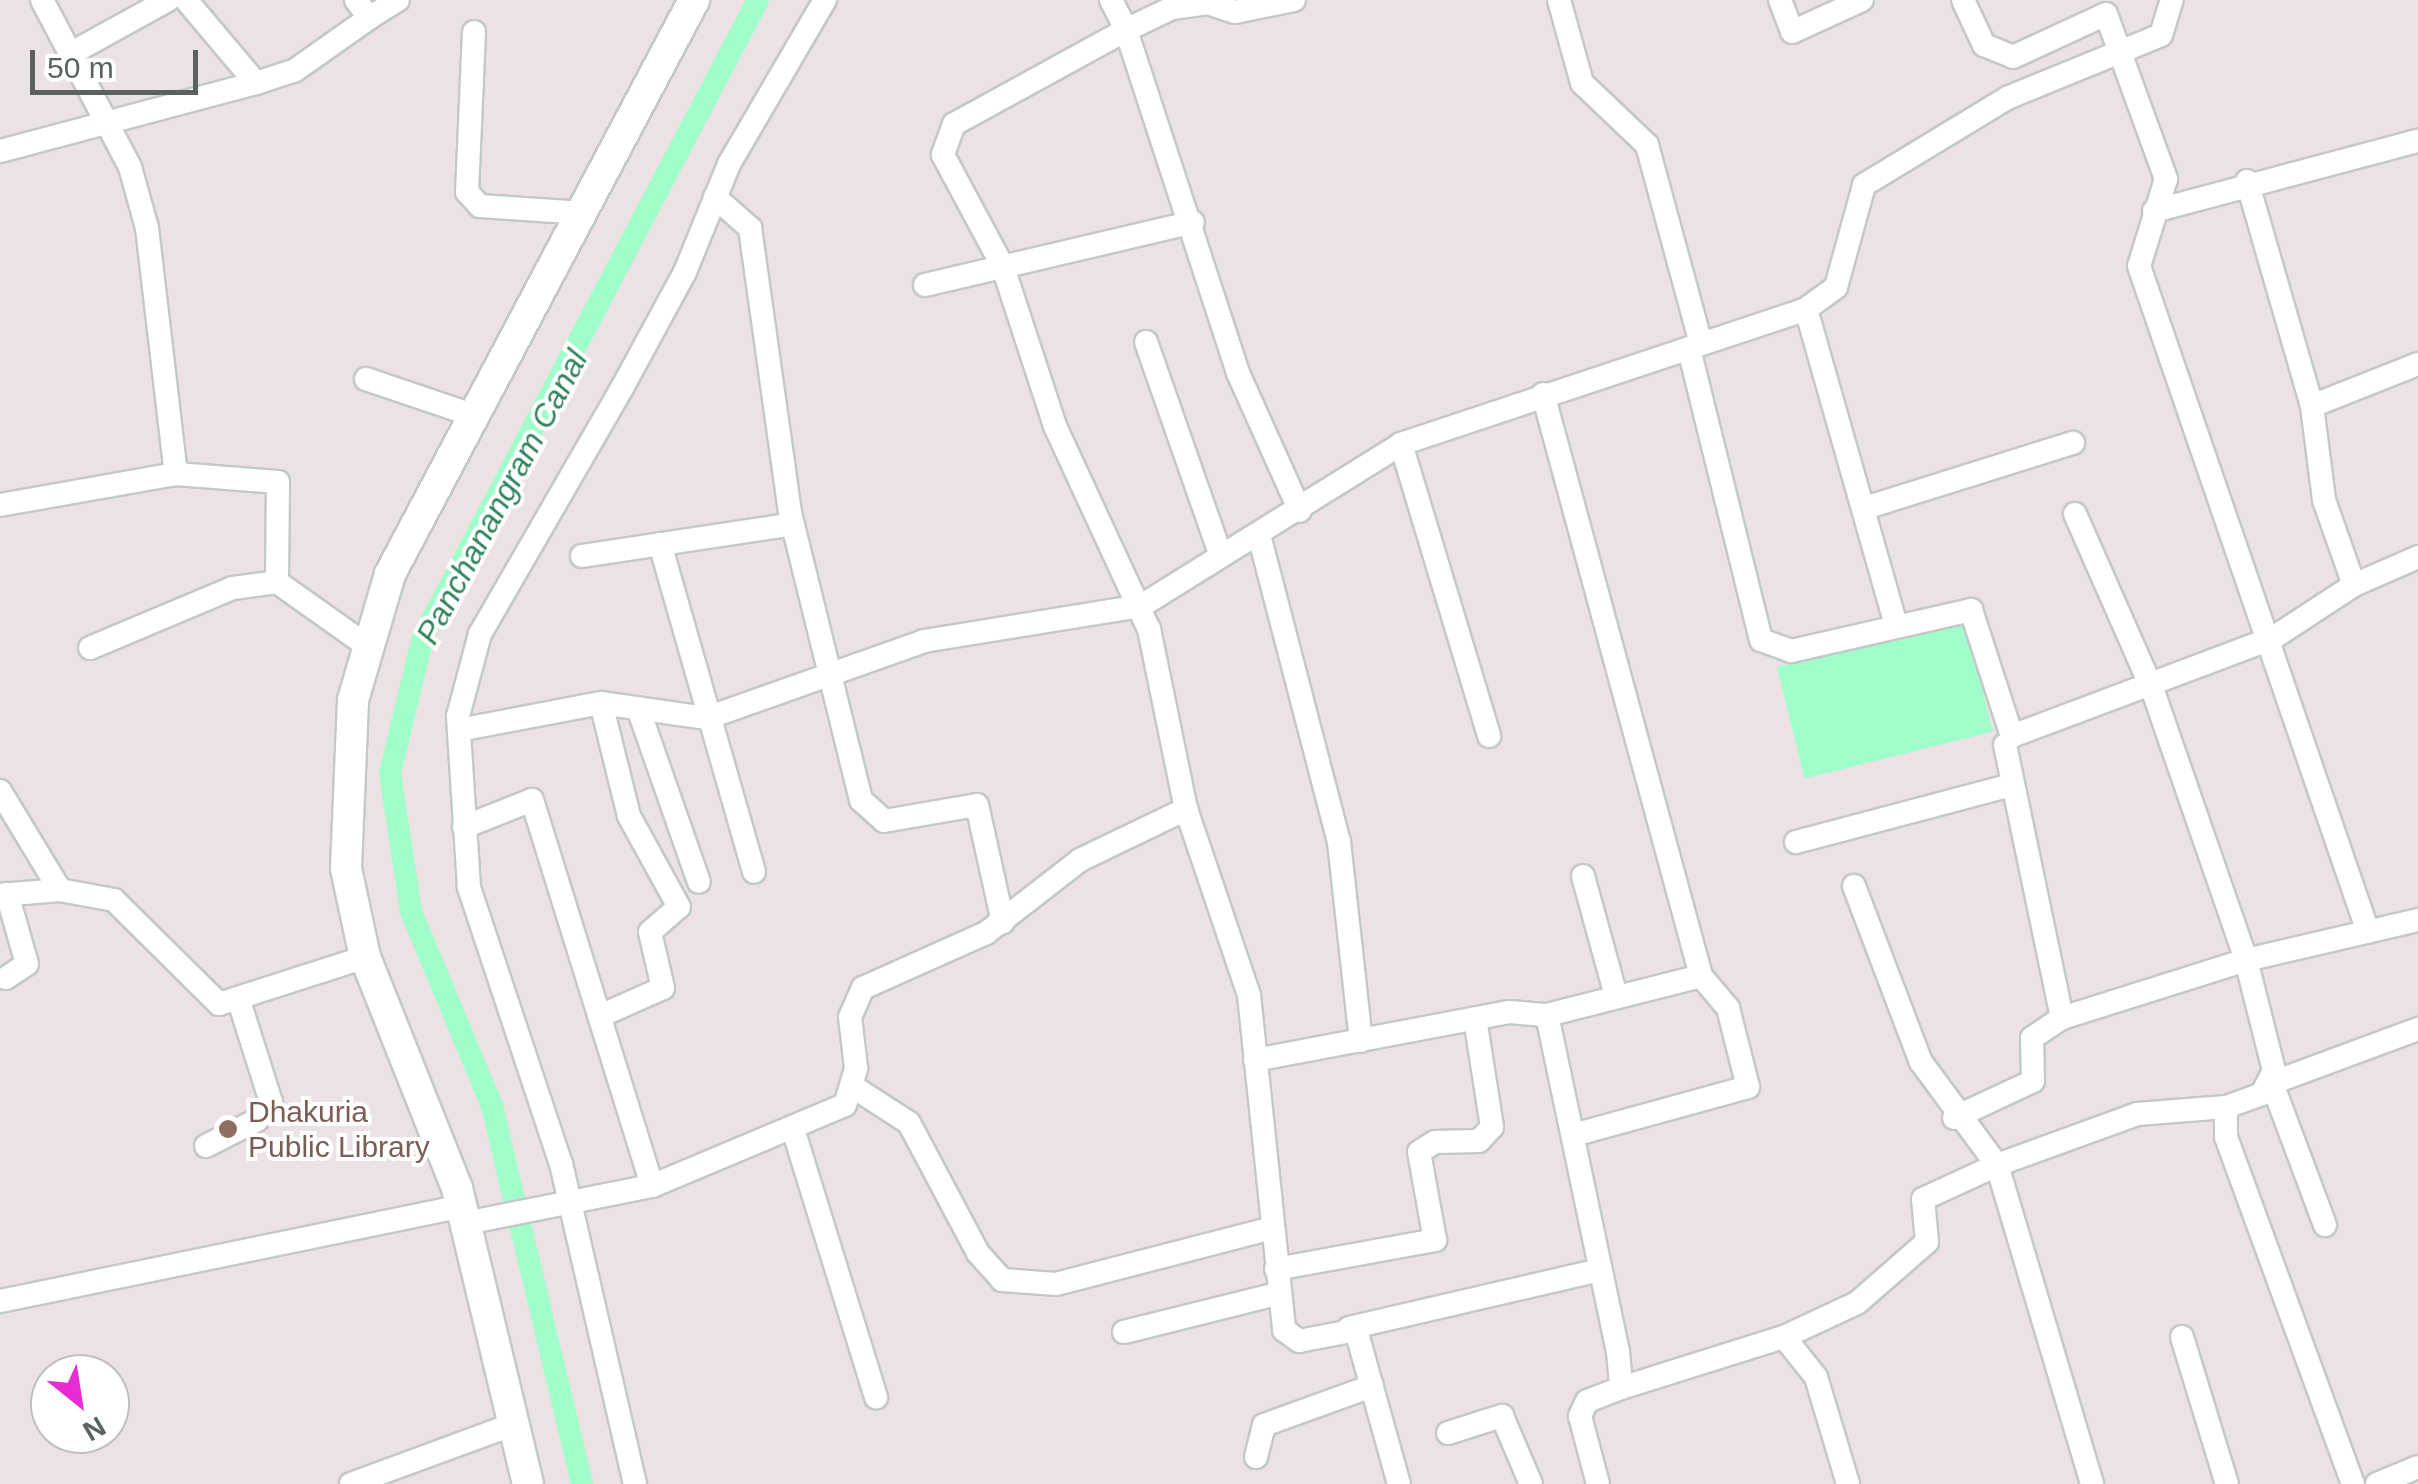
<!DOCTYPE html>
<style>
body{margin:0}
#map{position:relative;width:2418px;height:1484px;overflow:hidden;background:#ece1e3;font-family:Helvetica,sans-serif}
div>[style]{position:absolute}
.water>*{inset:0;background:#9ffeca;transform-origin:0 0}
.canal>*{height:22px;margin:-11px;padding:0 11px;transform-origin:11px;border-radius:11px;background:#9ffeca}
.roads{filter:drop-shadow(2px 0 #c2c9c7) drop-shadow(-2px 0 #c2c9c7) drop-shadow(0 2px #c2c9c7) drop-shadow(0 -2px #c2c9c7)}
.street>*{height:22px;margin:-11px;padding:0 11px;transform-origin:11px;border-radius:11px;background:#fff}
.secondary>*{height:30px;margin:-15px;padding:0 15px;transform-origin:15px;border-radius:15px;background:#fff}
.dots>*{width:28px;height:28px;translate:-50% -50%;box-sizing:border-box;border:5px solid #fff;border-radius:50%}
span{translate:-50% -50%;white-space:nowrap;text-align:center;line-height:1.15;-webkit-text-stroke:8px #fff;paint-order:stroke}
.education-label{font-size:30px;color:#785e54}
.left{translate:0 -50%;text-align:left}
.water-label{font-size:32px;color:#31835c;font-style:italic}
.north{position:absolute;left:30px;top:1354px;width:100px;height:100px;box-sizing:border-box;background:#fff;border:2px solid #bdc0bf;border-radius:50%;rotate:150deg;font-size:28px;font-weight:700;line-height:40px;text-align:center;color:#59625e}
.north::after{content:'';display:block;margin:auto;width:35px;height:45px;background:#e72bd5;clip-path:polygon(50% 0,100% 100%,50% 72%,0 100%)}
.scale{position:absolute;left:30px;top:50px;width:168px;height:45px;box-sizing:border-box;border:5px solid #59625e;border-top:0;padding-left:12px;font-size:30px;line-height:35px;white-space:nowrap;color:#59625e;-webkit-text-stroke:8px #fff;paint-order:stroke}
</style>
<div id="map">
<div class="water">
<div style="left:1965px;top:620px;width:115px;height:194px;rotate:76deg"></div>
</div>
<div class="canal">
<div style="left:582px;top:1484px;width:389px;rotate:-103.4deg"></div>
<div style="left:492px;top:1106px;width:211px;rotate:-112.6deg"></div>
<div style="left:411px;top:911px;width:140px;rotate:-98.7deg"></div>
<div style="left:390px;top:773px;width:140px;rotate:-76.4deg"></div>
<div style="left:423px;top:637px;width:720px;rotate:-62.26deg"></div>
</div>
<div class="roads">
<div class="street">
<div style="left:42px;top:0;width:189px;rotate:62.2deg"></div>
<div style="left:130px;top:167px;width:63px;rotate:74.4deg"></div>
<div style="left:147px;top:228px;width:248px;rotate:83.3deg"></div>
<div style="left:356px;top:0;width:22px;rotate:54deg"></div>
<div style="left:369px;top:18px;width:34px;rotate:-32deg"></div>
<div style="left:1111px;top:0;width:34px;rotate:63deg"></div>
<div style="left:1126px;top:30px;width:196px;rotate:151.3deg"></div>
<div style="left:954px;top:124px;width:33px;rotate:110deg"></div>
<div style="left:943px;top:155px;width:127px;rotate:61.8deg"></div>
<div style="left:1003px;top:267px;width:167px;rotate:71.9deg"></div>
<div style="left:1055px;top:426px;width:224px;rotate:65.2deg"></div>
<div style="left:1149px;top:629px;width:184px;rotate:78.4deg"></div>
<div style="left:1186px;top:809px;width:196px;rotate:71.3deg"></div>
<div style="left:1249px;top:995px;width:337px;rotate:84deg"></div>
<div style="left:1284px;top:1330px;width:19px;rotate:36deg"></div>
<div style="left:1299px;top:1341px;width:58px;rotate:-10.9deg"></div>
<div style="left:1356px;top:1330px;width:160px;rotate:74.4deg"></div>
<div style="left:1294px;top:0;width:60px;rotate:168.5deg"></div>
<div style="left:1235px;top:12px;width:28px;rotate:-162deg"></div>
<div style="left:1208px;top:3px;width:36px;rotate:172deg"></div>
<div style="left:1172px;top:8px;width:51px;rotate:154.4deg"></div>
<div style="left:1126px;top:30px;width:361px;rotate:71.9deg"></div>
<div style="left:1238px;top:373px;width:151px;rotate:65.8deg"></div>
<div style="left:1559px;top:0;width:86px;rotate:74.5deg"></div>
<div style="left:1582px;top:83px;width:90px;rotate:43.6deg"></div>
<div style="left:1647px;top:145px;width:206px;rotate:74.8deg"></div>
<div style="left:1780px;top:0;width:34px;rotate:69deg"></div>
<div style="left:1792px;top:32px;width:77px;rotate:-24.6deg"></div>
<div style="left:1963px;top:0;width:50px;rotate:65deg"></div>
<div style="left:1984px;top:45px;width:31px;rotate:22deg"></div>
<div style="left:2013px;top:57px;width:102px;rotate:-24.8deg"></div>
<div style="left:2106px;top:14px;width:176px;rotate:70deg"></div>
<div style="left:2166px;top:179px;width:91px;rotate:107.2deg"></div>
<div style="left:2139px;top:266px;width:704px;rotate:71.02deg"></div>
<div style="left:474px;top:32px;width:160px;rotate:92.5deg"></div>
<div style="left:467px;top:192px;width:19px;rotate:47deg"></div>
<div style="left:480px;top:206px;width:104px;rotate:3.9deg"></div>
<div style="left:70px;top:54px;width:112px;rotate:-28.9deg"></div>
<div style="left:256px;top:83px;width:40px;rotate:-18deg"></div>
<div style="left:294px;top:71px;width:92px;rotate:-35.2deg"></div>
<div style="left:0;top:151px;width:265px;rotate:-14.9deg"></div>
<div style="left:256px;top:83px;width:109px;rotate:-130.1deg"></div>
<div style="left:2247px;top:181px;width:234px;rotate:73.9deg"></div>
<div style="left:2312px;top:406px;width:95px;rotate:82.7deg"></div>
<div style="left:2324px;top:500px;width:90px;rotate:70.6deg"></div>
<div style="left:715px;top:197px;width:47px;rotate:41.5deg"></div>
<div style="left:750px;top:228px;width:288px;rotate:82deg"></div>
<div style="left:790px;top:513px;width:296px;rotate:76.1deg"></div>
<div style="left:861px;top:800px;width:31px;rotate:42deg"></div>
<div style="left:884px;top:821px;width:94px;rotate:-9.8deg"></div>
<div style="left:977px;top:805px;width:120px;rotate:77.5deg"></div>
<div style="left:2154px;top:211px;width:273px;rotate:-14.9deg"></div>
<div style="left:925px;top:285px;width:275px;rotate:-13.2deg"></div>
<div style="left:1806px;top:309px;width:325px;rotate:74.1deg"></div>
<div style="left:1146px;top:342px;width:227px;rotate:70.7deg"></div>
<div style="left:1689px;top:349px;width:300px;rotate:76.1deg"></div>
<div style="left:1761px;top:640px;width:32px;rotate:20deg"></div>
<div style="left:1791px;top:651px;width:185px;rotate:-12.8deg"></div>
<div style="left:1971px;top:610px;width:133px;rotate:72deg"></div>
<div style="left:2012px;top:736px;width:279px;rotate:-20.6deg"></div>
<div style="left:2273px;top:638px;width:97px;rotate:-33.2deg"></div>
<div style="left:2354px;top:585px;width:70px;rotate:-23.6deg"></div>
<div style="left:366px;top:379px;width:115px;rotate:18.7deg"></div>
<div style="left:1543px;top:394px;width:603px;rotate:74.81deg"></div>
<div style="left:2312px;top:406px;width:114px;rotate:-21.6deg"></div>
<div style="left:1401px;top:444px;width:305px;rotate:73.2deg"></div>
<div style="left:0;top:505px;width:179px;rotate:-10deg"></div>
<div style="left:176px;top:474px;width:102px;rotate:4.5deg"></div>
<div style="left:278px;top:482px;width:100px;rotate:90.6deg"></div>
<div style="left:277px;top:582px;width:109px;rotate:35.3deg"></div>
<div style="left:1865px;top:508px;width:218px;rotate:-17.4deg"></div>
<div style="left:2075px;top:514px;width:193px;rotate:66.2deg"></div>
<div style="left:2153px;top:691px;width:285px;rotate:70.9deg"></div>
<div style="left:2246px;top:960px;width:114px;rotate:75.8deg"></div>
<div style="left:2274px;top:1071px;width:26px;rotate:118deg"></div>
<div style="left:2262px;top:1094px;width:38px;rotate:160deg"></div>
<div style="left:2226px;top:1107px;width:30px;rotate:90deg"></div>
<div style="left:2226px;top:1137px;width:370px;rotate:69.9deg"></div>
<div style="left:1259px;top:535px;width:317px;rotate:75.4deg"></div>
<div style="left:1339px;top:842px;width:200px;rotate:83.7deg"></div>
<div style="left:660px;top:544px;width:341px;rotate:74deg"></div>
<div style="left:582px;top:556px;width:213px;rotate:-8.6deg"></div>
<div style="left:90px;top:648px;width:155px;rotate:-22.8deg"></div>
<div style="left:233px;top:588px;width:44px;rotate:-7.8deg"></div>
<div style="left:638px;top:708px;width:184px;rotate:70.7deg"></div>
<div style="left:459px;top:730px;width:145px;rotate:-10.8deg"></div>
<div style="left:601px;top:703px;width:107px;rotate:8.1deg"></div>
<div style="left:707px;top:718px;width:230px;rotate:-19.5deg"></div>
<div style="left:924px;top:641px;width:220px;rotate:-9.2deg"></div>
<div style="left:1141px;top:606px;width:306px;rotate:-31.9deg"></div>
<div style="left:1401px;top:444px;width:427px;rotate:-18.4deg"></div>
<div style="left:1806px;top:309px;width:37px;rotate:-36deg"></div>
<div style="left:1836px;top:287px;width:106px;rotate:-74.6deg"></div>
<div style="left:1864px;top:185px;width:167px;rotate:-31.3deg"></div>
<div style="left:2007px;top:98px;width:166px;rotate:-22.2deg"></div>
<div style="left:2161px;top:35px;width:37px;rotate:-73deg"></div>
<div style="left:2005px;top:745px;width:279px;rotate:78.2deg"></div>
<div style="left:0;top:791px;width:116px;rotate:58.8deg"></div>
<div style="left:464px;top:827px;width:73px;rotate:-21.7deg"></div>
<div style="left:532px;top:800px;width:404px;rotate:72.7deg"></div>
<div style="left:1796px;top:842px;width:223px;rotate:-14.8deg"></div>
<div style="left:1583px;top:876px;width:124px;rotate:74.6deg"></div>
<div style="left:1854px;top:886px;width:188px;rotate:69.2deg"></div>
<div style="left:1921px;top:1062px;width:128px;rotate:53.6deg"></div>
<div style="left:1997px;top:1165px;width:149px;rotate:-20deg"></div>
<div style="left:2137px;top:1114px;width:89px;rotate:-4.5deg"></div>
<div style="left:0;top:895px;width:60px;rotate:-4.8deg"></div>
<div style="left:60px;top:890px;width:55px;rotate:10.5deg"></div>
<div style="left:114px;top:900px;width:148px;rotate:44.7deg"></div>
<div style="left:219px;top:1004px;width:153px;rotate:-17.8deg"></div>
<div style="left:6px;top:978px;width:25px;rotate:-34deg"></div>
<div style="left:27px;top:964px;width:73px;rotate:-105.9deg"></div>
<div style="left:1547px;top:1015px;width:159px;rotate:-14.2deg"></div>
<div style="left:1701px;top:976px;width:42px;rotate:49.8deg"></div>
<div style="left:1728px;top:1008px;width:81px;rotate:75.8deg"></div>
<div style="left:1748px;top:1087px;width:180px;rotate:164.6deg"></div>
<div style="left:600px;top:1016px;width:69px;rotate:-24deg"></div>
<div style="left:663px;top:988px;width:57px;rotate:-103.1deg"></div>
<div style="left:650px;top:932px;width:38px;rotate:-41deg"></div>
<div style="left:679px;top:907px;width:104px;rotate:-118.8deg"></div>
<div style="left:629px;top:816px;width:116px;rotate:-103.9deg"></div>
<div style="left:1255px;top:1060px;width:259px;rotate:-10.7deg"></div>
<div style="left:1510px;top:1012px;width:37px;rotate:5deg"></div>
<div style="left:1547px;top:1015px;width:343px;rotate:78.1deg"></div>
<div style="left:1618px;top:1351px;width:37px;rotate:85deg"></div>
<div style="left:1621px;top:1388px;width:36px;rotate:159deg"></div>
<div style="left:1587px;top:1401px;width:17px;rotate:115deg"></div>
<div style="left:1580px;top:1416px;width:70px;rotate:75.2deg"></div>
<div style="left:855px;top:1088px;width:64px;rotate:32.9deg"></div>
<div style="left:909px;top:1123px;width:147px;rotate:62deg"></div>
<div style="left:978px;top:1253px;width:36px;rotate:48deg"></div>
<div style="left:1002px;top:1280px;width:54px;rotate:4.2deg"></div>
<div style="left:1056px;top:1284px;width:223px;rotate:-14.5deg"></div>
<div style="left:1954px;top:1118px;width:87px;rotate:-25.1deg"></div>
<div style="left:2033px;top:1081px;width:43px;rotate:-91.3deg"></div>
<div style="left:2032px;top:1038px;width:36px;rotate:-34deg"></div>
<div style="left:2062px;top:1018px;width:193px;rotate:-17.5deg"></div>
<div style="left:2246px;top:960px;width:177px;rotate:-13.1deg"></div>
<div style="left:793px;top:1129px;width:281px;rotate:72.8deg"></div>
<div style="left:206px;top:1146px;width:57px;rotate:-27deg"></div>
<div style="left:257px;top:1120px;width:23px;rotate:-52deg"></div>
<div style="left:271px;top:1102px;width:106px;rotate:-107.6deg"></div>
<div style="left:466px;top:1223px;width:190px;rotate:-11.3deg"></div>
<div style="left:652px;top:1186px;width:209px;rotate:-22.8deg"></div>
<div style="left:845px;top:1105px;width:39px;rotate:-73deg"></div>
<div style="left:856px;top:1068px;width:51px;rotate:-96.7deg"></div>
<div style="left:850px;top:1017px;width:32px;rotate:-66deg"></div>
<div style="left:863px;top:988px;width:135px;rotate:-24.1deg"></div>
<div style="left:986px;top:933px;width:119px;rotate:-37.8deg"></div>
<div style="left:1080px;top:860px;width:118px;rotate:-25.7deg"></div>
<div style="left:2325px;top:1225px;width:152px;rotate:-110.5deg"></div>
<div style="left:2272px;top:1083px;width:156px;rotate:-20.3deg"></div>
<div style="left:1276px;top:1269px;width:162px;rotate:-10.3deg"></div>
<div style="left:1435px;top:1240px;width:89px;rotate:-100.3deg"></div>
<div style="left:1419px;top:1152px;width:19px;rotate:-32deg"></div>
<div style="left:1435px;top:1142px;width:44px;rotate:-1.3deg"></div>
<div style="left:1479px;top:1141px;width:19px;rotate:-47deg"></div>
<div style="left:1492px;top:1127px;width:109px;rotate:-98.9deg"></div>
<div style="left:0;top:1301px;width:472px;rotate:-11.6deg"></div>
<div style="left:1349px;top:1328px;width:253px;rotate:-13deg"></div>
<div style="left:1124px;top:1332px;width:161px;rotate:-14deg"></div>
<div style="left:1784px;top:1337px;width:51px;rotate:51.3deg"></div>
<div style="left:1816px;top:1377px;width:112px;rotate:73.3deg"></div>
<div style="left:2182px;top:1337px;width:154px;rotate:73deg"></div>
<div style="left:1621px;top:1388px;width:171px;rotate:-17.4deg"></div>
<div style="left:1784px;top:1337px;width:81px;rotate:-25deg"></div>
<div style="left:1857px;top:1303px;width:93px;rotate:-41.1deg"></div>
<div style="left:1927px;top:1242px;width:43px;rotate:-95.3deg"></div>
<div style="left:1923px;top:1199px;width:81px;rotate:-24.7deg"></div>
<div style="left:1997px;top:1165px;width:333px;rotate:73.4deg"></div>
<div style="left:1448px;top:1433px;width:57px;rotate:-17.5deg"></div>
<div style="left:1502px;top:1416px;width:74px;rotate:66.9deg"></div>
<div style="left:1256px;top:1457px;width:33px;rotate:-76deg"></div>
<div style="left:1264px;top:1425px;width:115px;rotate:-19.9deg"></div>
<div style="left:351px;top:1484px;width:174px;rotate:-20.2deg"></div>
<div style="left:635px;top:1484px;width:328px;rotate:-103deg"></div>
<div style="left:561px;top:1164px;width:292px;rotate:-108.4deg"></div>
<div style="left:469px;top:887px;width:171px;rotate:-93.7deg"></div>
<div style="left:458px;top:716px;width:85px;rotate:-75deg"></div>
<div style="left:480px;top:634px;width:284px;rotate:-60deg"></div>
<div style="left:622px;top:388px;width:132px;rotate:-61.5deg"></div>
<div style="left:685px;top:272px;width:117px;rotate:-67.8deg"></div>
<div style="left:729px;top:164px;width:190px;rotate:-59.7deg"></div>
<div style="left:2377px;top:1484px;width:44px;rotate:-22.5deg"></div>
</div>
<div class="secondary">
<div style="left:528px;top:1484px;width:304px;rotate:-103.5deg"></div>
<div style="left:457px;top:1188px;width:249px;rotate:-111.7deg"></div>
<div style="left:365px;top:957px;width:91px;rotate:-102.1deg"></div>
<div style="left:346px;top:868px;width:168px;rotate:-87.6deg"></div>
<div style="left:353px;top:700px;width:131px;rotate:-73.6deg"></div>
<div style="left:390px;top:574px;width:650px;rotate:-62.09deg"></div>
</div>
</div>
<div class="dots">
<div style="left:228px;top:1129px;background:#8d6e63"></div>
</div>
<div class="education-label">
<span class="left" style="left:248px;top:1129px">Dhakuria<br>Public Library</span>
</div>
<div class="water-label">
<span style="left:502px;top:497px;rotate:-62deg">Panchanangram Canal</span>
</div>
<div class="north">N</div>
<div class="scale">50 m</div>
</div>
